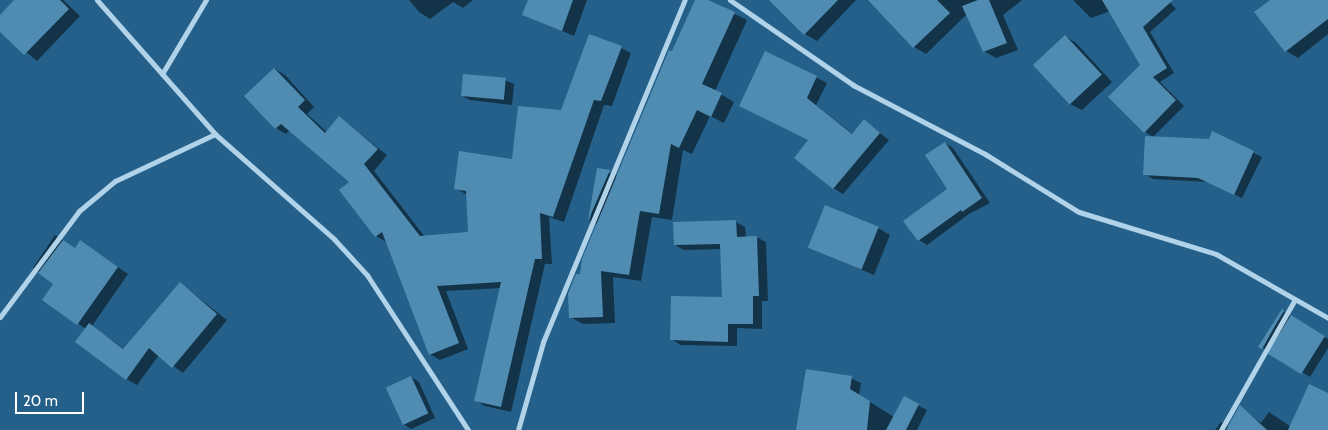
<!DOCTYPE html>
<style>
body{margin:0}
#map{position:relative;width:1328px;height:430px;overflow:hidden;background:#246089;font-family:Cabin,sans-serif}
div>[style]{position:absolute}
.shadow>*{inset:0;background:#0007}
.building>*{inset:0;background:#508cb2;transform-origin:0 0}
.minor>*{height:5px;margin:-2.5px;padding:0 2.5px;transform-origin:2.5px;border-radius:2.5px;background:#b0d3ea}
span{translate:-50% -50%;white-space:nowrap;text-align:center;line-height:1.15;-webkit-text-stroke:4px #246089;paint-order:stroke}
.scale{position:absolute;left:15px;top:392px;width:69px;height:22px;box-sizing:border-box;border:2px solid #fff;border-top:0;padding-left:6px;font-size:15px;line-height:18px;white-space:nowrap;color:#fff;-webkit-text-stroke:4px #246089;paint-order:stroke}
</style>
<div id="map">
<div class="shadow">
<div style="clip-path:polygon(16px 0,63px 0,80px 16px,37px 61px,0 30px,0 17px)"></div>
<div style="clip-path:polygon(409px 0,473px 0,463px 8px,453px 2px,430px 19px,419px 12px)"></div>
<div style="clip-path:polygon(529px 0,587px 0,574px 36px,524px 15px)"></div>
<div style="clip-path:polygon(696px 0,705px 0,747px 20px,715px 91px,734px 102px,724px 123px,710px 116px,692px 154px,683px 150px,672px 220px,652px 217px,641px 281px,613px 277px,615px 323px,583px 324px,570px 317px,598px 225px,590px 221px,598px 170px,618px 176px)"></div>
<div style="clip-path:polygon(771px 0,856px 0,817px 41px,805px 34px)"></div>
<div style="clip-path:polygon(870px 0,1022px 0,1003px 15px,1018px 50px,996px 58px,984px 51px,967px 14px,926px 54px,914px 47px)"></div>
<div style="clip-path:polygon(1073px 0,1168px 0,1176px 9px,1150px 32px,1174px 73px,1160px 82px,1184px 106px,1153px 137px,1145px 132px,1142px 65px,1110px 11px,1091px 18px)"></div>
<div style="clip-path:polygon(1272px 0,1328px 0,1328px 34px,1298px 58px,1286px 51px,1256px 13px)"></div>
<div style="clip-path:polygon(1065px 36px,1076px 43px,1112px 82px,1082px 110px,1070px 104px)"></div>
<div style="clip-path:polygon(621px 48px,631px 53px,612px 106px,604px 105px,564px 222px,549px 217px,552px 264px,545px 264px,511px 412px,485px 406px,475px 400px,501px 288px,446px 291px,468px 349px,440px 360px,430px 354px,386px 242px,376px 236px,351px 182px,290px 130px,286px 134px,276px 128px,275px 69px,285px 75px,314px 107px,307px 114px,327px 132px,339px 117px,387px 155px,374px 171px,425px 237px,470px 233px,467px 195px,456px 188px,513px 160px)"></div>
<div style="clip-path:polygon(766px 52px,827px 83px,816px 105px,853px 134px,864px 121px,889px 140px,843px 194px,833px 188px)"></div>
<div style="clip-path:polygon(505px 80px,514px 84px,512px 105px,470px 100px,462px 96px)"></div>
<div style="clip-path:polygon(1213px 133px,1262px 157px,1242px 198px,1208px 182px,1153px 179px,1145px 174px,1209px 141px)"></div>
<div style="clip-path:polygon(945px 143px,953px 148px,990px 203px,969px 214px,927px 245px,919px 240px,949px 189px)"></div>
<div style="clip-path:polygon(736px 222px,745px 227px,746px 238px,756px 237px,766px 242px,768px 301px,762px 301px,762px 329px,737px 328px,737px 346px,681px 345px,671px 339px,723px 298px,721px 249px,684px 250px,675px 245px)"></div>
<div style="clip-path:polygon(878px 228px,890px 235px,874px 275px,809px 247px)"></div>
<div style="clip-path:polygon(55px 235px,76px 249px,92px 249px,128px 274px,92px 326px,124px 349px,180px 283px,227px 320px,183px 373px,159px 355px,137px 385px,126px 379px,86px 329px,43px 299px,55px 283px,33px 268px)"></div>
<div style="clip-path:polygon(1284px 312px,1328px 339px,1328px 348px,1310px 377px,1260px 346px)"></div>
<div style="clip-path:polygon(411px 377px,419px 382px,435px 418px,411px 429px,403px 424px)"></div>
<div style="clip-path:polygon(851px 378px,861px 383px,859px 395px,894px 417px,904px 398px,927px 410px,917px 430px,798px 430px)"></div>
<div style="clip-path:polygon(1328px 394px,1328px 430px,1215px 430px,1221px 422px,1229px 427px,1240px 407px,1261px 423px,1269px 412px,1291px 427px)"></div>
</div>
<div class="building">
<div style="clip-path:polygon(14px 0,60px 0,69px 9px,24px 55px,0 32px,0 15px)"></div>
<div style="clip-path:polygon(528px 0,573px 0,562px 31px,522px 15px)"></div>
<div style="clip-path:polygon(695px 0,708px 0,735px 12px,702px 84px,722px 93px,711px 117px,697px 110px,679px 148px,671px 144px,659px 214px,640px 211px,629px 275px,601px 271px,603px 317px,569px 318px,568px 294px,576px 274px,580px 274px,582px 259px,669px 50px,672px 51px)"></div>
<div style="clip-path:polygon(769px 0,838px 0,804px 35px)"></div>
<div style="clip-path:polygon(868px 0,937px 0,950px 13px,913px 48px)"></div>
<div style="clip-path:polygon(978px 0,989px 0,1007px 43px,983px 52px,962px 6px)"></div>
<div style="clip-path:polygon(1102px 0,1173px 0,1143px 27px,1167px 68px,1153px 77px,1176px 100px,1144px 133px,1108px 97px,1140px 65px)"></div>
<div style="clip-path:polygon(1270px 0,1328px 0,1328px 19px,1285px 52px,1254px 12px)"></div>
<div style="clip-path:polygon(589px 34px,622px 46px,601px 101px,594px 100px,553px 217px,540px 213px,542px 259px,535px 259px,501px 407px,474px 401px,501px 282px,437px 286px,459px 343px,429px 355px,382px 232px,375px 237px,339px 190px,349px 182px,281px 124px,275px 129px,244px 96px,274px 68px,305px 100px,298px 107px,325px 133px,339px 116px,378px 149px,364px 164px,420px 236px,468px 232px,466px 191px,454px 189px,459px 151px,512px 159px,518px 106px,561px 110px)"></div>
<div style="left:1065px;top:35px;width:54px;height:44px;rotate:47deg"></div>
<div style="clip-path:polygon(765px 51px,817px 76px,807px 98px,852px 134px,864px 119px,880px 133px,833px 189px,794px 158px,808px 140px,739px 106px)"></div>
<div style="left:463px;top:74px;width:43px;height:22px;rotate:5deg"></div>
<div style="clip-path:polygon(1212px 131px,1254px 151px,1234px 195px,1198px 178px,1143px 175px,1145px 136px,1209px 139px)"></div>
<div style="clip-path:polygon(945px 142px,982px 198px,962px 212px,961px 210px,918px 241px,903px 221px,947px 189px,925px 155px)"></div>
<div style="clip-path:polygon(597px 168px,610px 170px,588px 221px)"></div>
<div style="left:825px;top:205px;width:58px;height:46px;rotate:22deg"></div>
<div style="clip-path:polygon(736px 220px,737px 237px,757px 236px,759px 296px,753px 296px,753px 324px,728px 324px,728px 342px,670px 340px,671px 296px,722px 297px,720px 244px,674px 245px,673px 222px)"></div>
<div style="clip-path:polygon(63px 240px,75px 248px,80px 240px,118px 267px,77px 325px,42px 300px,53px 284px,38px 273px)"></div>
<div style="clip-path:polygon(180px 282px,217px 314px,172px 368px,149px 348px,126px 380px,75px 342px,89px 323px,123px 349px)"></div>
<div style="clip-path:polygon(1282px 309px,1284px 310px,1262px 349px,1258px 347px)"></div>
<div style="left:1291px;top:315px;width:40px;height:45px;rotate:32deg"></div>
<div style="clip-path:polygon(806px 369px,852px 376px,850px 389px,870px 401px,867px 430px,796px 430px)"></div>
<div style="left:411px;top:376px;width:41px;height:28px;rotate:65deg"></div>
<div style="clip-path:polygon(1309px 384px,1328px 393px,1328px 430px,1288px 430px)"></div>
<div style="clip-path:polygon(904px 396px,919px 404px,906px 430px,886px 430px)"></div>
<div style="clip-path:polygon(1240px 405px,1267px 430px,1226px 430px)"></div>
</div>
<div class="minor">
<div style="left:97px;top:0;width:179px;rotate:48.6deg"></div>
<div style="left:215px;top:134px;width:159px;rotate:41.4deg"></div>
<div style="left:334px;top:239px;width:49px;rotate:47.5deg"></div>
<div style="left:367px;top:275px;width:185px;rotate:56.9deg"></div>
<div style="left:730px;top:0;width:150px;rotate:34.6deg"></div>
<div style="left:853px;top:85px;width:149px;rotate:27.6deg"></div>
<div style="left:985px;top:154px;width:110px;rotate:31.7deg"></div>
<div style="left:1079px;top:212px;width:143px;rotate:17deg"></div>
<div style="left:1216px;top:254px;width:129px;rotate:29.7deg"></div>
<div style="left:162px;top:74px;width:86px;rotate:-59.3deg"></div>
<div style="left:0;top:317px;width:132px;rotate:-53.3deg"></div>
<div style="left:79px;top:211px;width:47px;rotate:-39.8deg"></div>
<div style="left:115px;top:181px;width:110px;rotate:-25.2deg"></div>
<div style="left:518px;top:430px;width:91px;rotate:-74.1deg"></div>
<div style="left:543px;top:342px;width:370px;rotate:-67.5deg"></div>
<div style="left:1221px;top:430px;width:150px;rotate:-60.5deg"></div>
</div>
<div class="scale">20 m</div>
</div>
